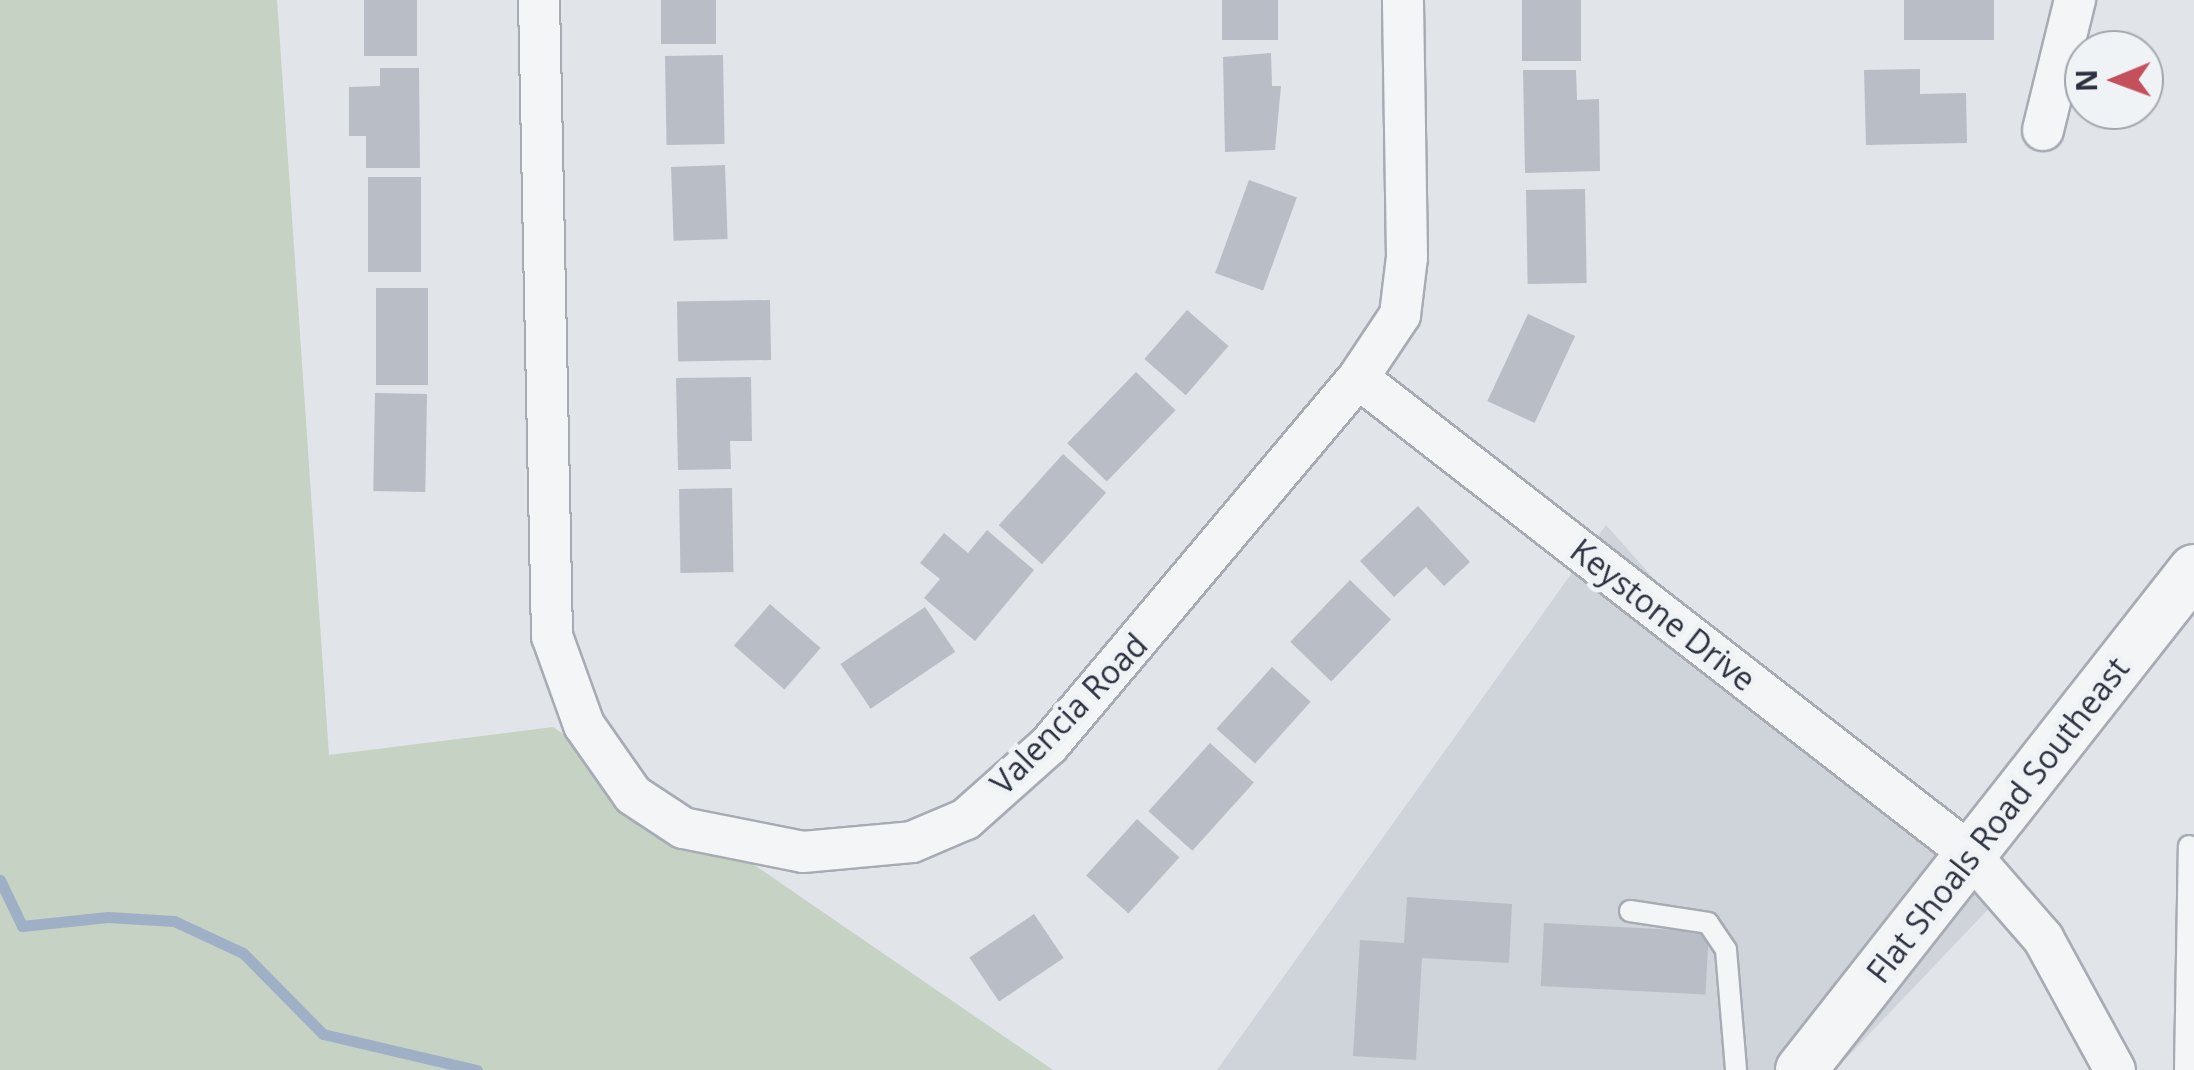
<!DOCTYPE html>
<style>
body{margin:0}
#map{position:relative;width:2194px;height:1070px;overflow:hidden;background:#e1e4e9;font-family:"Open Sans",sans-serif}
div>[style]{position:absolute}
.built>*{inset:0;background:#cfd3da}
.green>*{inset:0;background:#c6d2c3}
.stream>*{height:11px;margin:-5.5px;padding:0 5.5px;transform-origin:5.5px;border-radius:5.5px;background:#9fb0c6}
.building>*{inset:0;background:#b9bdc5;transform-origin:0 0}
.roads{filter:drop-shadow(2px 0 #a7abb3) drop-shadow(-2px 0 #a7abb3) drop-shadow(0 2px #a7abb3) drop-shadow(0 -2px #a7abb3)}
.service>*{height:20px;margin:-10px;padding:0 10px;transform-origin:10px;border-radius:10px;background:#f4f5f7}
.minor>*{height:40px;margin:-20px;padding:0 20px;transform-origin:20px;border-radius:20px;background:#f4f5f7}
.tertiary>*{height:50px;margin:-25px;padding:0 25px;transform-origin:25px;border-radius:25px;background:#f4f5f7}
span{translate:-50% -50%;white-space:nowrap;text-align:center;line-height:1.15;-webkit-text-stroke:10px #f0f3f6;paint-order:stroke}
.street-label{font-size:32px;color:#2b313f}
.north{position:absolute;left:2064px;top:30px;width:100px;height:100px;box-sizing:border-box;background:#f0f3f6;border:2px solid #a1a5ad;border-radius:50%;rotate:269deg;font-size:28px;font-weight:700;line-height:40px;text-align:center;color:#2b313f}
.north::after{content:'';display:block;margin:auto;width:35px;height:45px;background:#c4505b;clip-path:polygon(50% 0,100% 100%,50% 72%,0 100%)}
</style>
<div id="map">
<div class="built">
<div style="clip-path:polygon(1606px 525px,1776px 716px,1995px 902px,1835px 1070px,1217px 1070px)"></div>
</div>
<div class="green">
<div style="clip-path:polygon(0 0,277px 0,329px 755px,553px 727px,1053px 1070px,0 1070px)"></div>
</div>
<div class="stream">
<div style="left:0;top:880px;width:51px;rotate:64.4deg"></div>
<div style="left:22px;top:926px;width:86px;rotate:-6deg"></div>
<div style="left:108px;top:917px;width:66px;rotate:3.5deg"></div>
<div style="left:174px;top:921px;width:76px;rotate:24.9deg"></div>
<div style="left:243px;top:953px;width:114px;rotate:45.4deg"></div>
<div style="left:323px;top:1034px;width:158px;rotate:13.2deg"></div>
</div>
<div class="building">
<div style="left:364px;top:0;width:53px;height:56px"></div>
<div style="left:661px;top:0;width:55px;height:44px"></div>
<div style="left:1222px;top:0;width:56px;height:40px"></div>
<div style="left:1522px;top:0;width:59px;height:61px"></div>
<div style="left:1904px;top:0;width:90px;height:40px"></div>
<div style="clip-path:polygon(1271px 53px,1272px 86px,1281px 86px,1275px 150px,1225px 152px,1223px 57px)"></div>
<div style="left:723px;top:55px;width:89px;height:58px;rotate:89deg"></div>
<div style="clip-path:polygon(380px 68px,419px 68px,420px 168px,366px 168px,366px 136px,349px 136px,349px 87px,380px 86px)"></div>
<div style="clip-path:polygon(1920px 69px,1920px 94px,1966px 93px,1967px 143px,1866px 145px,1864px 70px)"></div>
<div style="clip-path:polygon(1523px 70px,1576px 70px,1577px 100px,1599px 99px,1600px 171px,1525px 173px)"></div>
<div style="left:725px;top:165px;width:74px;height:54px;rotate:88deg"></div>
<div style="left:368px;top:177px;width:53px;height:95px"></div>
<div style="left:1249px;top:180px;width:51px;height:99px;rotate:20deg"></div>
<div style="left:1585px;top:189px;width:94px;height:59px;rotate:89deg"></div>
<div style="left:376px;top:288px;width:52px;height:97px"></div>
<div style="left:770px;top:300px;width:60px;height:93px;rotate:89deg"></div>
<div style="left:1187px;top:310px;width:55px;height:65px;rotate:41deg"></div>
<div style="left:1528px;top:314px;width:52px;height:96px;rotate:25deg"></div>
<div style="left:1136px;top:372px;width:55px;height:99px;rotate:44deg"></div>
<div style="clip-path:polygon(751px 377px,752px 441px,730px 441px,731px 469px,678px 470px,676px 378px)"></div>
<div style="left:375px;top:393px;width:52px;height:98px;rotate:1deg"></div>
<div style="left:1063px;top:454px;width:58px;height:96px;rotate:42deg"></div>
<div style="left:732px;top:488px;width:84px;height:53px;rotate:89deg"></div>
<div style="clip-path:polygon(1418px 506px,1470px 562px,1444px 586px,1426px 567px,1394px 597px,1360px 561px)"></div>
<div style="clip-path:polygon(987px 530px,1034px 570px,975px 641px,924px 598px,940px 579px,920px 563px,944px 533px,968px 553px)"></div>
<div style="left:1350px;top:580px;width:57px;height:86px;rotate:44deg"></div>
<div style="left:770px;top:604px;width:67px;height:55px;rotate:41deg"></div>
<div style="left:925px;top:607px;width:54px;height:102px;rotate:56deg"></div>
<div style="left:1272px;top:667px;width:52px;height:83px;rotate:42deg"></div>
<div style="left:1210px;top:743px;width:59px;height:92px;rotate:42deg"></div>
<div style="left:1137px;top:819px;width:57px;height:76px;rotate:42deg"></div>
<div style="clip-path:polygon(1407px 897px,1512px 904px,1509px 963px,1422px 958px,1416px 1060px,1353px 1056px,1360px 940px,1404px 943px)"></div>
<div style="left:1034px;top:914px;width:53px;height:78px;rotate:56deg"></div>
<div style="left:1544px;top:923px;width:165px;height:63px;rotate:3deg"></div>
</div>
<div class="roads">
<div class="service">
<div style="left:1630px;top:911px;width:79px;rotate:8.7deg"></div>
<div style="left:1708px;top:923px;width:32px;rotate:56deg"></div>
<div style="left:1726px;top:950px;width:120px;rotate:85.2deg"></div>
<div style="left:2185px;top:1070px;width:224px;rotate:-89deg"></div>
</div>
<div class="minor">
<div style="left:539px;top:0;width:636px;rotate:88.83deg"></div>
<div style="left:552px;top:636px;width:95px;rotate:70.2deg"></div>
<div style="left:584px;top:725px;width:85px;rotate:55deg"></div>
<div style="left:633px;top:795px;width:60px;rotate:33.4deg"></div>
<div style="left:683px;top:828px;width:122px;rotate:11.3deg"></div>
<div style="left:803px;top:852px;width:109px;rotate:-5.2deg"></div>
<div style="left:912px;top:842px;width:59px;rotate:-23.1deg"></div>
<div style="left:966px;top:819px;width:111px;rotate:-41.7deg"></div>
<div style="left:1049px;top:745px;width:480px;rotate:-49.9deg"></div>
<div style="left:1358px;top:378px;width:76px;rotate:-56.3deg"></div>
<div style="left:1400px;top:315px;width:58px;rotate:-83.1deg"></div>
<div style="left:1407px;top:257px;width:257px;rotate:-90.9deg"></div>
<div style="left:2043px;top:130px;width:134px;rotate:-76.2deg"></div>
<div style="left:1358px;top:378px;width:771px;rotate:37.84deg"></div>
<div style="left:1967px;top:851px;width:116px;rotate:48.9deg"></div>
<div style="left:2043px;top:938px;width:150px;rotate:61.4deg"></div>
</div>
<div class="tertiary">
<div style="left:1801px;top:1070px;width:636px;rotate:-51.83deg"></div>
</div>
</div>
<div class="street-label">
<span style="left:1663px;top:615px;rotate:38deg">Keystone Drive</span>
<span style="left:1069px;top:714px;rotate:-46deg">Valencia Road</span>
<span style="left:1998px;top:820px;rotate:-52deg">Flat Shoals Road Southeast</span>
</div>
<div class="north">N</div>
</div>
